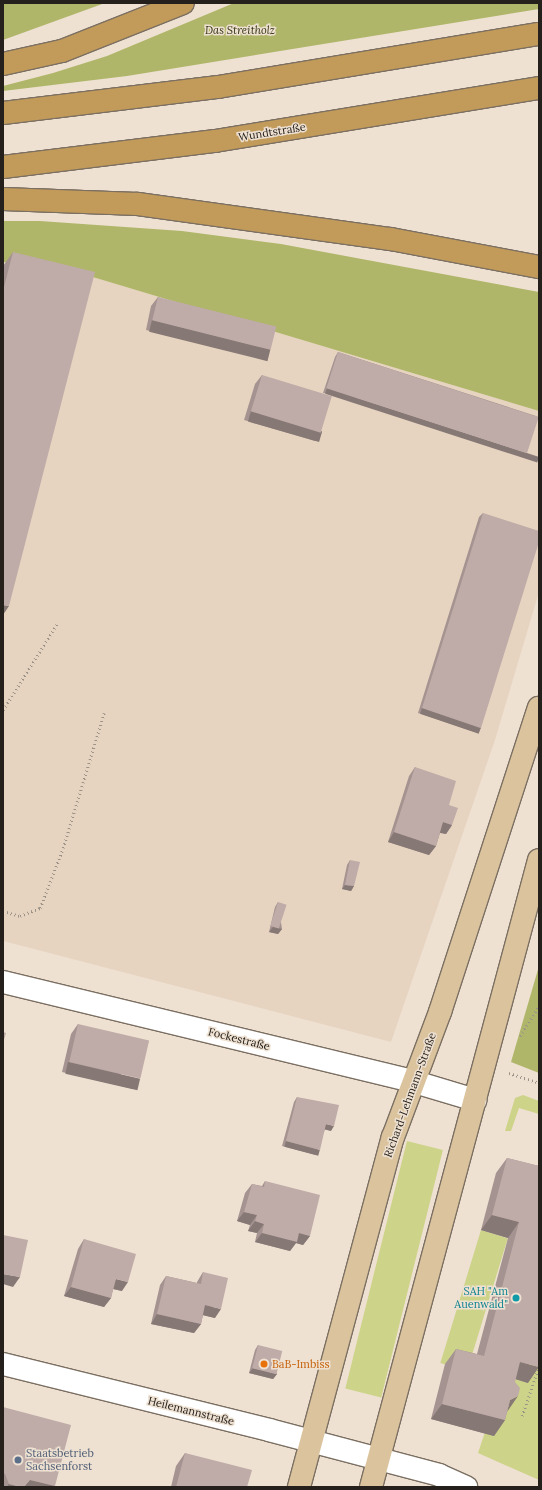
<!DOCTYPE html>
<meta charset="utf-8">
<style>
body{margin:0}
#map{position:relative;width:542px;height:1490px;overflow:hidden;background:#eee1d2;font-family:Lora,serif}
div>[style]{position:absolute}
.built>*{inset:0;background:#e7d4c0}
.green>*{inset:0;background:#cdd388;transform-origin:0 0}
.forest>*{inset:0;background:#b0b669}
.path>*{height:2.5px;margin-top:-1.25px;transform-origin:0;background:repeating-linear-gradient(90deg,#9c9388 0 1px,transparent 0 4px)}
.roads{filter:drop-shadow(1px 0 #7b6f62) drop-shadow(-1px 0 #7b6f62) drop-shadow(0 1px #7b6f62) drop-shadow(0 -1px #7b6f62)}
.minor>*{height:22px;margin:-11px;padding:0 11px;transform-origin:11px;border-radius:11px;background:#fff}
.major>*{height:22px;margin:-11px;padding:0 11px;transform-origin:11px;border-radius:11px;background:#dac39d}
.highway>*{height:22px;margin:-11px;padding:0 11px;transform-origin:11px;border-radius:11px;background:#c29b5b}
.wall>*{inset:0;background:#a49390}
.shaded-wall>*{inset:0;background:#867875;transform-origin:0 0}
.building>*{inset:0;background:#bfaba7;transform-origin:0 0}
.dots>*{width:11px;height:11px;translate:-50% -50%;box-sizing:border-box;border:2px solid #eee1d2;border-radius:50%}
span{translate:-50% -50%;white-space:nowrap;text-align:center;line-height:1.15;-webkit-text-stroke:3px #eee1d2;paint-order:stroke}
.park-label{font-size:11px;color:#313312;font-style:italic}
.street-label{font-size:11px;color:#25201b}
.culture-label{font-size:11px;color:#0d838f}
.right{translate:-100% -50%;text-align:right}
.food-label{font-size:11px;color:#c56008}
.left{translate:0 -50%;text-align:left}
.service-label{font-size:11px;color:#4e5e75}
.frame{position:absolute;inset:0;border:4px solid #25201b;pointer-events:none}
</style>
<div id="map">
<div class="built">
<div style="clip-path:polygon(86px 275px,539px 411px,539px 592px,495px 740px,391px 1042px,3px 941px,3px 604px)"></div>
</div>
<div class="green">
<div style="clip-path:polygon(523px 1095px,539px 1101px,539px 1114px,519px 1108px,511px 1131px,505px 1131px,515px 1098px)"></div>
<div style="left:407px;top:1141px;width:37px;height:255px;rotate:14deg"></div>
<div style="left:481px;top:1230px;width:28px;height:139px;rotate:17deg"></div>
<div style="clip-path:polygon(539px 1270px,539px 1480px,478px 1453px)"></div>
</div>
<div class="forest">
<div style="clip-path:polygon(3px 3px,105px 3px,3px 40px)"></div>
<div style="clip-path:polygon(234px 3px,539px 3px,539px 9px,127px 76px,3px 91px,3px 86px,53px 73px,107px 56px)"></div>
<div style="clip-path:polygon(3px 221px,40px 221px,182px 231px,281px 244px,539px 292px,539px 411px,86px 275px,3px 262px)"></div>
<div style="clip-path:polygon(539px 966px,539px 1073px,511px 1062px)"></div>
</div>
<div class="path">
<div style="left:3px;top:710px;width:102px;rotate:-57.9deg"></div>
<div style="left:3px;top:911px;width:18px;rotate:16deg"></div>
<div style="left:20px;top:916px;width:22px;rotate:-22deg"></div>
<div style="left:40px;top:908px;width:64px;rotate:-69deg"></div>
<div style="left:63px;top:848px;width:141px;rotate:-73.1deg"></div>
<div style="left:520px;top:1036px;width:36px;rotate:-58deg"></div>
<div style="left:509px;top:1073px;width:32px;rotate:18deg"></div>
<div style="left:522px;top:1416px;width:53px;rotate:-71.2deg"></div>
</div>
<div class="roads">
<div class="minor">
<div style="left:3px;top:982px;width:424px;rotate:13.6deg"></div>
<div style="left:415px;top:1082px;width:63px;rotate:16.7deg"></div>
<div style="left:3px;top:1364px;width:274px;rotate:13.9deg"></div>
<div style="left:269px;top:1430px;width:176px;rotate:14.8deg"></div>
<div style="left:439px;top:1475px;width:30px;rotate:24deg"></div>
</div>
<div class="major">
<div style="left:299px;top:1487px;width:362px;rotate:-75deg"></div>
<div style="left:393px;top:1137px;width:134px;rotate:-69.4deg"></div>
<div style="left:440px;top:1012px;width:320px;rotate:-72deg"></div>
<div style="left:371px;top:1487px;width:649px;rotate:-75deg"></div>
</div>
<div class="highway">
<div style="left:3px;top:64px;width:60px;rotate:-12.4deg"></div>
<div style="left:62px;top:51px;width:130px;rotate:-21.6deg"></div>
<div style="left:3px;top:113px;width:217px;rotate:-6.9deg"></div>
<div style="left:218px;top:87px;width:325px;rotate:-9.4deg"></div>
<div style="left:3px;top:167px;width:214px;rotate:-7deg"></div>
<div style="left:215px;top:141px;width:328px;rotate:-9.3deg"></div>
<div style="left:3px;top:199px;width:135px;rotate:2.1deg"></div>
<div style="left:138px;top:204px;width:255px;rotate:7.9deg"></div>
<div style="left:391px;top:239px;width:151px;rotate:10.7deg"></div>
</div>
</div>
<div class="wall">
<div style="clip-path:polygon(13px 252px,3px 615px,3px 266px)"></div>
<div style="clip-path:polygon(158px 297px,270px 349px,264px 359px,146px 330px,151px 306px)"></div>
<div style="clip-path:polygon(338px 352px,539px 417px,323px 393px,335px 357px)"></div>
<div style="clip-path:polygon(262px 375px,322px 432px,315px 441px,244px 420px,255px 384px)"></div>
<div style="clip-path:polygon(483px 513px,481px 728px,478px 733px,418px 713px,479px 517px)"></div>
<div style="clip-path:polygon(415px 767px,449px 805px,452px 825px,446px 834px,440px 833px,436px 846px,429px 855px,388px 842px,409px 776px)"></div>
<div style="clip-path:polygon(350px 860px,354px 886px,351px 891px,342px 889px,347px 865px)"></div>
<div style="clip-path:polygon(278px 902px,282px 929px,278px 934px,269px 932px,275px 907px)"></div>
<div style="clip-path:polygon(78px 1024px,133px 1089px,62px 1072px,71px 1034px)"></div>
<div style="clip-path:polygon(297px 1097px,331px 1131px,325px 1129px,316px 1155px,282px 1146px,294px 1102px)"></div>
<div style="clip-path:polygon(507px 1158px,539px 1166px,528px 1383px,515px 1379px,505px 1420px,494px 1436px,431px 1419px,445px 1364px,456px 1349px,477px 1354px,508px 1238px,481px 1230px,496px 1173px)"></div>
<div style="clip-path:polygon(265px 1181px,310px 1236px,303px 1245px,296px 1243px,290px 1251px,255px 1242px,257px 1233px,248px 1231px,250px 1225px,237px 1221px,245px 1193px,252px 1184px,262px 1186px)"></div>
<div style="clip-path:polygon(84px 1239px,122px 1291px,113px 1289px,111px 1298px,104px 1307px,64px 1296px,78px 1249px)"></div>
<div style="clip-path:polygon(203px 1272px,215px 1318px,203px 1315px,201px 1324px,194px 1333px,151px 1324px,160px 1285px,166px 1276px,197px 1283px,197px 1282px)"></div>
<div style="clip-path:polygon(258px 1345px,277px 1374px,273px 1379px,249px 1373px,255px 1350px)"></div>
<div style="clip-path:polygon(3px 1407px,55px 1486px,54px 1487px,3px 1487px)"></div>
<div style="clip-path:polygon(185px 1453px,247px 1487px,171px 1487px,176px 1466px)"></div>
</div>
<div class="shaded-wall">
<div style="left:152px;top:320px;width:122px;height:12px;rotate:14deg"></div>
<div style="left:327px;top:388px;width:223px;height:6px;rotate:18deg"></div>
<div style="left:251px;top:411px;width:74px;height:11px;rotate:16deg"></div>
<div style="clip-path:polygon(3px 605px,9px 606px,3px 615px)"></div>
<div style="left:422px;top:708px;width:62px;height:6px;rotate:19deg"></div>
<div style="clip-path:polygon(443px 822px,452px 825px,446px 834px,437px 832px)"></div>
<div style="clip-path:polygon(394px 832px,436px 846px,429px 855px,388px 842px)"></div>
<div style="clip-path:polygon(345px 885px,354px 886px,351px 891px,342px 889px)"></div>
<div style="clip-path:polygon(273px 927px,282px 929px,278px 934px,269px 932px)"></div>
<div style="left:68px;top:1062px;width:74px;height:12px;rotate:13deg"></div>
<div style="clip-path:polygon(326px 1124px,334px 1126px,331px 1131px,323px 1129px)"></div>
<div style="left:286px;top:1141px;width:35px;height:6px;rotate:15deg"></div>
<div style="clip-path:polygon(244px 1212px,257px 1215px,250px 1225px,237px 1221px)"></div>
<div style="clip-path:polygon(492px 1215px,519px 1222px,508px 1238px,481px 1230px)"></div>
<div style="clip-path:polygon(255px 1221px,264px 1224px,257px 1233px,248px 1231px)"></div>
<div style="clip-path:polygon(262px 1233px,299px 1233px,310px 1236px,303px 1245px,296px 1243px,290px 1251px,255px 1242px)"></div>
<div style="clip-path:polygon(3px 1274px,20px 1277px,13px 1287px,3px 1284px)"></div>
<div style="clip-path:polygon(116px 1279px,128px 1282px,122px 1291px,109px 1288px)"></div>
<div style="clip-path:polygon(71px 1287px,111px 1298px,104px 1307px,64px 1296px)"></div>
<div style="clip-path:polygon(205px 1305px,221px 1309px,215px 1318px,198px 1314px)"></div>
<div style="clip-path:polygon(157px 1314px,201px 1324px,194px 1333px,151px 1324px)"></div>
<div style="clip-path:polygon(520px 1362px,539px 1367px,528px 1383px,509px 1377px)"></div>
<div style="clip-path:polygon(253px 1368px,277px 1374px,273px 1379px,249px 1373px)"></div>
<div style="clip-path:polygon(518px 1396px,507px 1412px,510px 1400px)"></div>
<div style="clip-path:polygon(442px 1404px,505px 1420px,494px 1436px,431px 1419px)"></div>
<div style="clip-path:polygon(30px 1480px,55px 1486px,24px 1487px)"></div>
<div style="clip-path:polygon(9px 1484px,20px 1487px,7px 1487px)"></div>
</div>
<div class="building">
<div style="clip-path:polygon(13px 252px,95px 272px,9px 606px,3px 605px,3px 291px)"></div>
<div style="left:158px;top:297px;width:122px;height:24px;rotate:14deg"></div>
<div style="left:338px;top:352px;width:211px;height:38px;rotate:18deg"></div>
<div style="left:262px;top:375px;width:73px;height:38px;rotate:17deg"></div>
<div style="clip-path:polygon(483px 513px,539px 531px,539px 542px,481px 728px,422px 708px)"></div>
<div style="clip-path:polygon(415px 767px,456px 781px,449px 805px,458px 808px,452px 825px,443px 822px,436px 846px,394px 832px)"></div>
<div style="clip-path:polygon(350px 860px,360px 862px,354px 886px,345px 885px)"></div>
<div style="left:278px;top:902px;width:9px;height:25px;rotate:18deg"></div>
<div style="left:78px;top:1024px;width:73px;height:39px;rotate:13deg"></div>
<div style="clip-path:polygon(3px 1032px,6px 1033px,3px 1043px)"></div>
<div style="clip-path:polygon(297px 1097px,339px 1105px,334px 1126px,326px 1124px,320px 1150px,286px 1141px)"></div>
<div style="clip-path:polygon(507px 1158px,539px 1166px,539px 1367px,520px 1362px,515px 1382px,520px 1388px,518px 1396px,510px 1400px,505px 1420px,442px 1404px,456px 1349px,484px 1356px,519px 1222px,492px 1215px)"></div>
<div style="clip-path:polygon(265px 1181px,320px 1195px,310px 1236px,299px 1233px,297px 1242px,262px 1233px,264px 1224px,255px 1221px,257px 1215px,244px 1212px,252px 1184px,264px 1187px)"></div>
<div style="clip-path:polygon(3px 1235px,28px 1240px,20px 1277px,3px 1274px)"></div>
<div style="clip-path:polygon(84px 1239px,136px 1254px,128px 1282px,116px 1279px,111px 1298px,71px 1287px)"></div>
<div style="clip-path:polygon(203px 1272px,228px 1278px,221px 1309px,205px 1305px,201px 1324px,157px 1314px,166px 1276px,201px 1284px)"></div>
<div style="left:258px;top:1345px;width:25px;height:24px;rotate:14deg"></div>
<div style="clip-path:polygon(3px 1407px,71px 1425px,55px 1486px,30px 1480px,24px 1487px,20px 1487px,9px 1484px,5px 1474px,3px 1473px)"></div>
<div style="clip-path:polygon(185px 1453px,252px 1470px,247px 1487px,176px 1487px)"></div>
</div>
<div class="dots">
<div style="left:516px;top:1298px;background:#0f9aa8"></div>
<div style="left:264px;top:1364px;background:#e8710a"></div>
<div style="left:18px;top:1460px;background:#5c6f8a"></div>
</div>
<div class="park-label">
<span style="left:240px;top:30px">Das Streitholz</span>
</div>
<div class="street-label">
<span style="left:272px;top:132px;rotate:-9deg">Wundtstraße</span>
<span style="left:239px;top:1039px;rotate:14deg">Fockestraße</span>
<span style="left:410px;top:1095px;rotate:-70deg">Richard-Lehmann-Straße</span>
<span style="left:191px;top:1411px;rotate:14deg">Heilemannstraße</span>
</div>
<div class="culture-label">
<span class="right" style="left:508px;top:1298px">SAH "Am<br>Auenwald"</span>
</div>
<div class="food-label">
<span class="left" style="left:272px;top:1364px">BaB-Imbiss</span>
</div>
<div class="service-label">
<span class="left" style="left:26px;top:1460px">Staatsbetrieb<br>Sachsenforst</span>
</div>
<div class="frame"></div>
</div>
